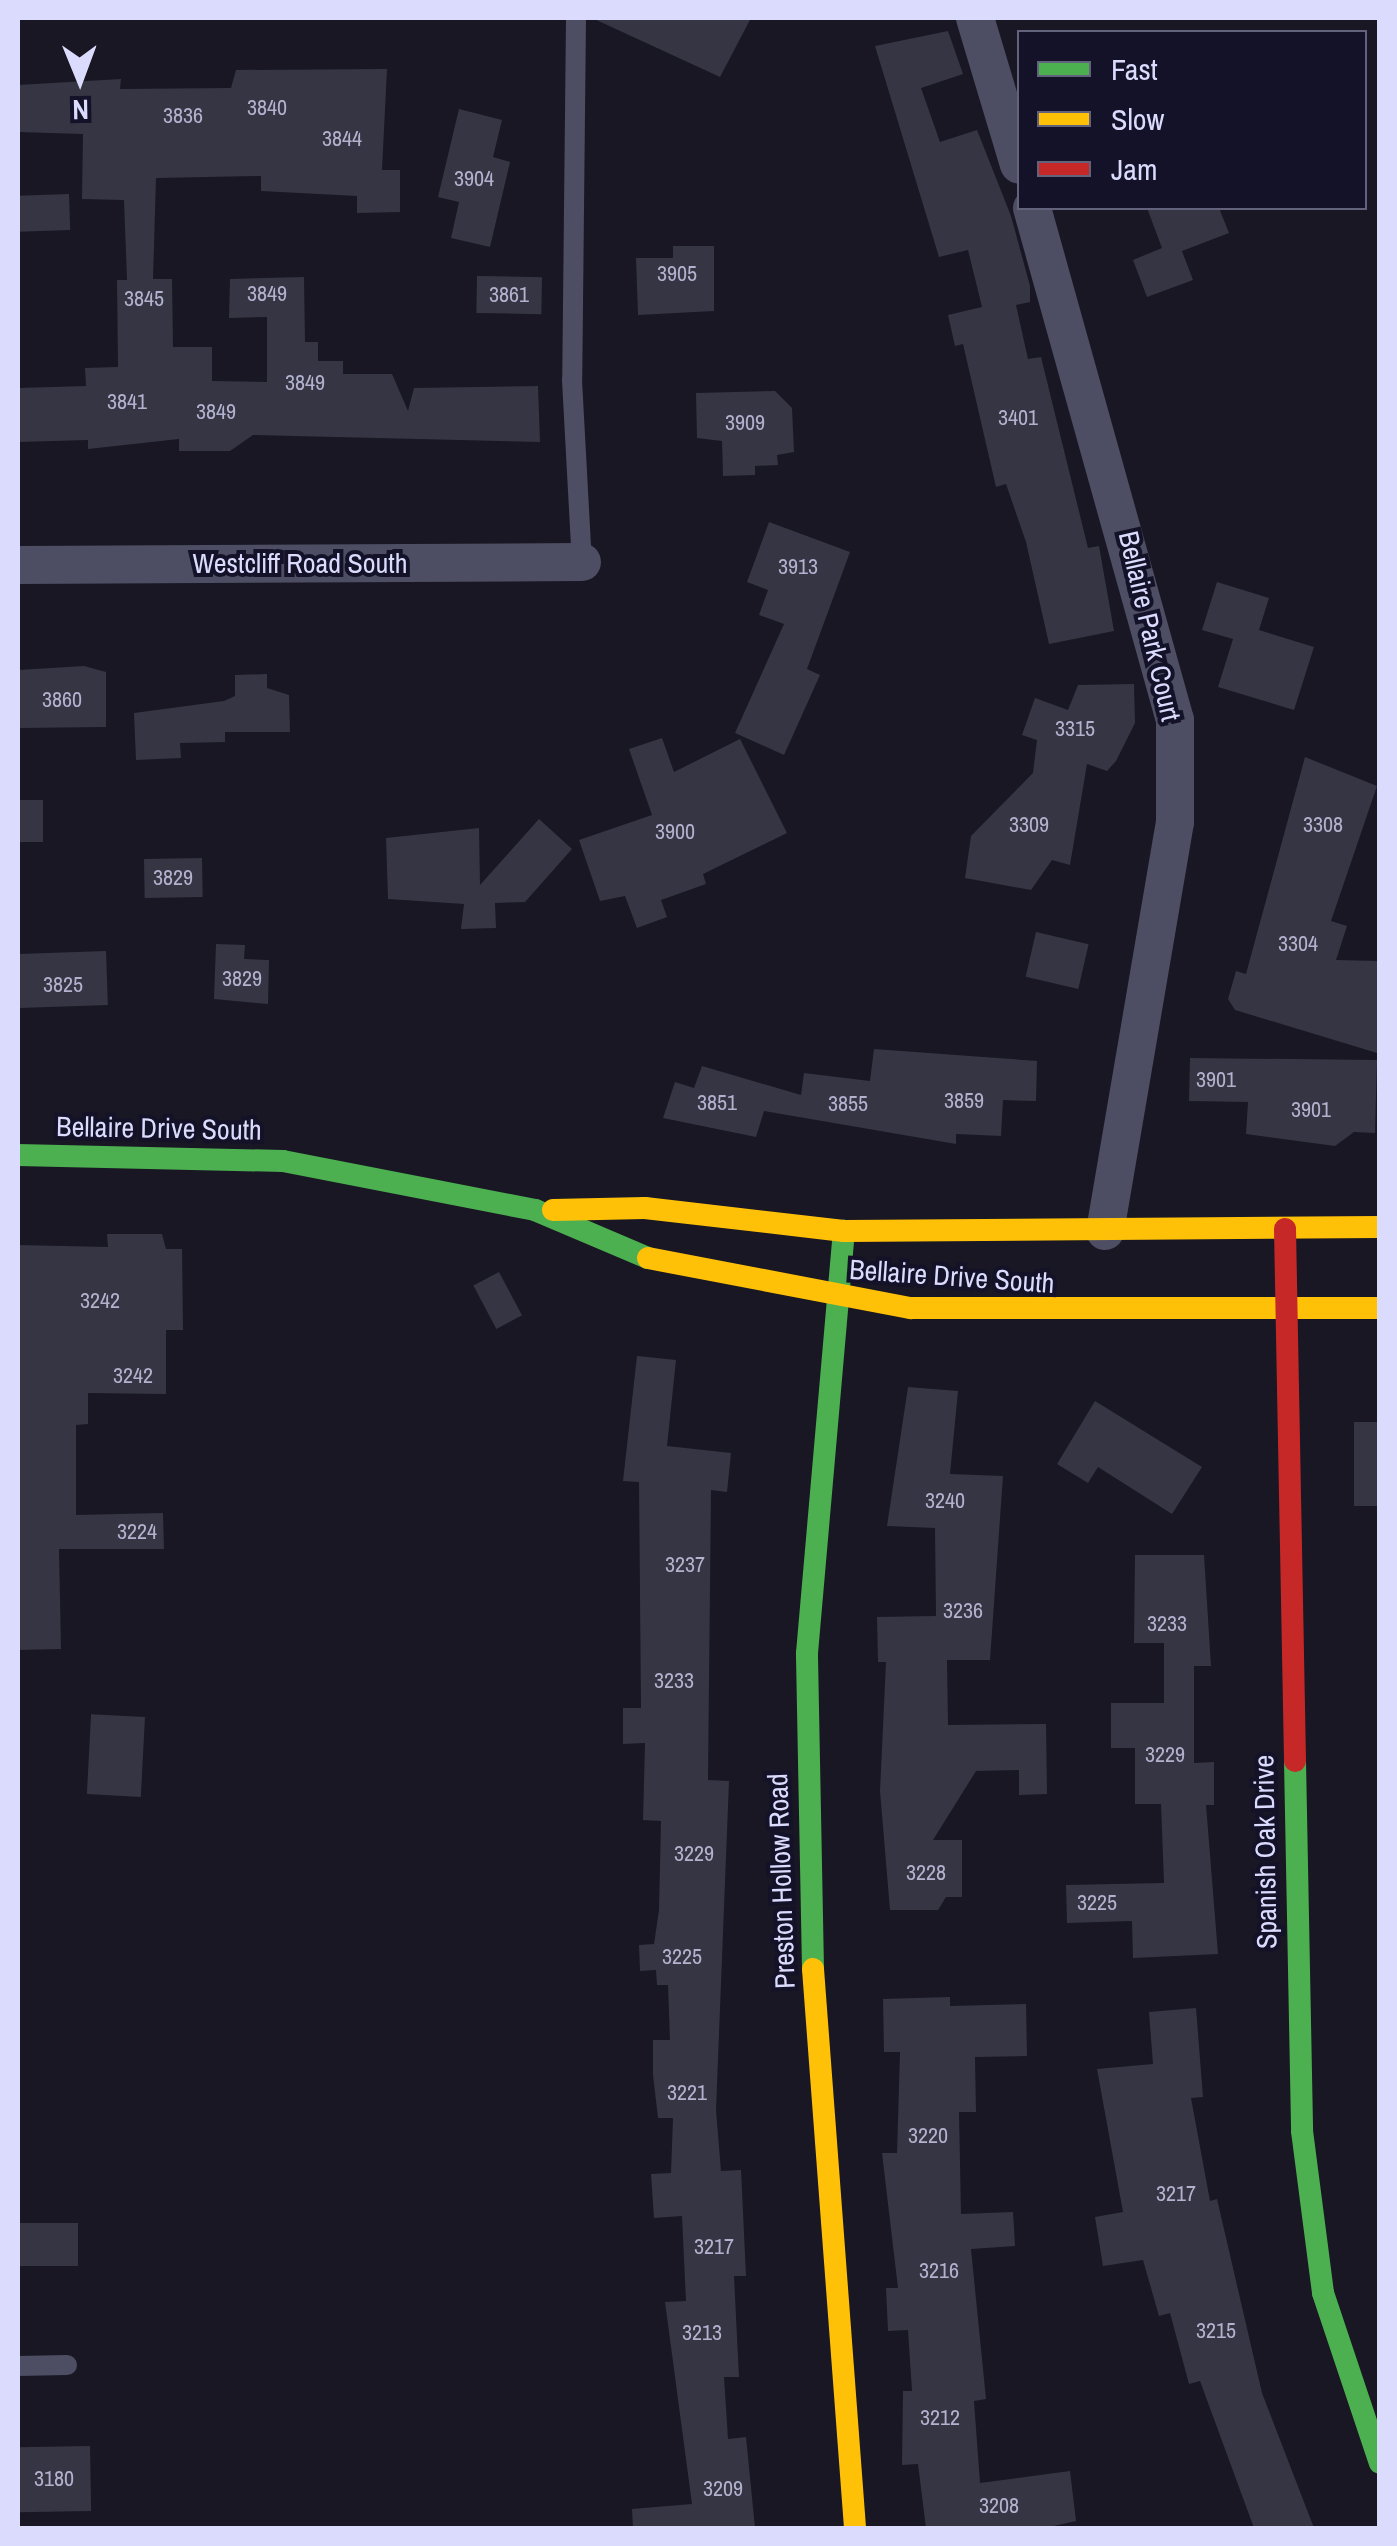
<!DOCTYPE html>
<style>
body{margin:0}
#map{position:relative;width:1397px;height:2546px;overflow:hidden;background:#181723;font-family:"Archivo Narrow",sans-serif}
div>[style]{position:absolute}
.building>*{inset:0;background:#363544;transform-origin:0 0}
.lane>*{height:20px;margin:-10px;padding:0 10px;transform-origin:10px;border-radius:10px;background:#4d4e63}
.street>*{height:38px;margin:-19px;padding:0 19px;transform-origin:19px;border-radius:19px;background:#4d4e63}
.fast>*{height:22px;margin:-11px;padding:0 11px;transform-origin:11px;border-radius:11px;background:#4caf50}
.slow>*{height:22px;margin:-11px;padding:0 11px;transform-origin:11px;border-radius:11px;background:#ffc107}
.jam>*{height:22px;margin:-11px;padding:0 11px;transform-origin:11px;border-radius:11px;background:#c62828}
span{translate:-50% -50%;white-space:nowrap;text-align:center;line-height:1.15;-webkit-text-stroke:8px #131228;paint-order:stroke}
.number-label{font-size:22px;color:#b2b2cf}
.number-label span{-webkit-text-stroke-width:0}
.street-label{font-size:28px;color:#dbdbfd}
.frame{position:absolute;inset:0;border:20px solid #dbdbfd;pointer-events:none}
.legend{position:absolute;left:1017px;top:30px;width:350px;height:180px;box-sizing:border-box;background:#131228;border:2px solid #63627d;margin:0;padding:12px 18px;list-style:none;font-size:30px;color:#dbdbfd}
.legend li{display:flex;align-items:center;gap:20px;height:50px}
.legend b{width:50px;border:2px solid #63627d}
.north{position:absolute;left:30px;top:30px;width:100px;height:100px;-webkit-text-stroke:8px #131228;paint-order:stroke;rotate:179deg;font-size:28px;font-weight:700;line-height:40px;text-align:center;color:#dbdbfd}
.north::after{content:'';display:block;margin:auto;width:35px;height:45px;background:#dbdbfd;clip-path:polygon(50% 0,100% 100%,50% 72%,0 100%)}
</style>
<div id="map">
<div class="building">
<div style="clip-path:polygon(592px 18px,751px 18px,720px 77px)"></div>
<div style="clip-path:polygon(948px 31px,963px 74px,921px 88px,940px 142px,977px 130px,1011px 216px,1030px 286px,1030px 302px,1016px 305px,1028px 359px,1041px 357px,1088px 548px,1099px 546px,1114px 631px,1049px 644px,1026px 542px,1006px 484px,996px 487px,963px 344px,955px 346px,948px 315px,982px 307px,968px 250px,939px 257px,875px 46px)"></div>
<div style="clip-path:polygon(387px 69px,382px 170px,400px 170px,400px 212px,357px 213px,357px 196px,261px 191px,261px 176px,156px 178px,153px 279px,172px 279px,173px 347px,212px 347px,212px 381px,267px 382px,267px 317px,229px 318px,230px 279px,304px 277px,305px 342px,318px 342px,318px 361px,343px 361px,343px 374px,392px 374px,408px 411px,414px 388px,538px 386px,540px 442px,253px 435px,230px 451px,179px 451px,179px 439px,88px 449px,88px 440px,18px 442px,18px 388px,86px 386px,85px 368px,118px 367px,117px 280px,127px 280px,124px 200px,82px 199px,83px 134px,18px 132px,18px 85px,121px 79px,120px 89px,231px 88px,236px 70px)"></div>
<div style="clip-path:polygon(459px 109px,502px 120px,493px 157px,510px 162px,490px 247px,451px 238px,459px 202px,438px 197px)"></div>
<div style="left:69px;top:194px;width:36px;height:51px;rotate:88deg"></div>
<div style="clip-path:polygon(1147px 208px,1219px 208px,1229px 233px,1182px 251px,1193px 280px,1147px 297px,1133px 260px,1162px 248px)"></div>
<div style="clip-path:polygon(673px 246px,714px 246px,714px 311px,638px 315px,636px 258px,673px 258px)"></div>
<div style="left:477px;top:276px;width:65px;height:37px;rotate:1deg"></div>
<div style="clip-path:polygon(775px 391px,792px 408px,794px 452px,777px 455px,778px 465px,755px 466px,755px 475px,723px 476px,722px 441px,697px 438px,696px 393px)"></div>
<div style="clip-path:polygon(769px 522px,850px 552px,807px 669px,820px 675px,784px 755px,735px 733px,784px 624px,759px 615px,768px 590px,747px 582px)"></div>
<div style="clip-path:polygon(1217px 582px,1269px 598px,1259px 630px,1314px 647px,1294px 710px,1218px 687px,1233px 639px,1202px 630px)"></div>
<div style="clip-path:polygon(84px 666px,106px 672px,106px 727px,18px 728px,18px 670px)"></div>
<div style="clip-path:polygon(267px 674px,267px 688px,289px 695px,290px 732px,225px 732px,225px 742px,180px 743px,181px 758px,136px 760px,134px 713px,224px 701px,235px 696px,235px 675px)"></div>
<div style="clip-path:polygon(1134px 684px,1135px 723px,1116px 761px,1107px 771px,1087px 764px,1070px 865px,1052px 860px,1031px 890px,965px 878px,971px 836px,1033px 773px,1037px 740px,1022px 735px,1035px 698px,1068px 710px,1078px 685px)"></div>
<div style="clip-path:polygon(662px 738px,674px 772px,740px 739px,787px 833px,703px 874px,706px 884px,661px 900px,667px 917px,637px 928px,625px 896px,600px 901px,579px 840px,652px 815px,629px 749px)"></div>
<div style="clip-path:polygon(1305px 757px,1377px 786px,1331px 921px,1347px 926px,1336px 960px,1380px 961px,1377px 1053px,1235px 1010px,1228px 999px,1236px 971px,1246px 974px)"></div>
<div style="left:18px;top:800px;width:25px;height:42px"></div>
<div style="clip-path:polygon(539px 819px,572px 849px,525px 902px,495px 903px,496px 928px,461px 929px,464px 904px,388px 899px,386px 838px,479px 828px,480px 885px)"></div>
<div style="left:202px;top:858px;width:39px;height:58px;rotate:89deg"></div>
<div style="left:1036px;top:932px;width:54px;height:46px;rotate:13deg"></div>
<div style="clip-path:polygon(216px 944px,245px 945px,244px 959px,269px 960px,268px 1004px,214px 999px)"></div>
<div style="left:106px;top:951px;width:54px;height:88px;rotate:88deg"></div>
<div style="clip-path:polygon(874px 1049px,1037px 1061px,1036px 1101px,1003px 1100px,1001px 1136px,956px 1134px,956px 1144px,764px 1111px,756px 1137px,663px 1118px,675px 1082px,694px 1088px,702px 1066px,801px 1095px,804px 1073px,870px 1081px)"></div>
<div style="clip-path:polygon(1190px 1058px,1377px 1060px,1375px 1133px,1354px 1132px,1335px 1146px,1246px 1134px,1248px 1102px,1189px 1101px)"></div>
<div style="clip-path:polygon(107px 1234px,162px 1234px,166px 1249px,182px 1249px,183px 1330px,166px 1330px,166px 1394px,88px 1393px,88px 1424px,76px 1425px,76px 1515px,163px 1513px,164px 1549px,59px 1549px,61px 1649px,18px 1650px,18px 1245px,108px 1247px)"></div>
<div style="left:499px;top:1272px;width:49px;height:29px;rotate:62deg"></div>
<div style="clip-path:polygon(637px 1356px,676px 1360px,667px 1446px,731px 1453px,727px 1492px,711px 1490px,708px 1780px,729px 1781px,716px 2110px,721px 2171px,741px 2170px,746px 2276px,734px 2276px,739px 2377px,724px 2377px,728px 2439px,746px 2437px,755px 2528px,633px 2528px,632px 2509px,692px 2504px,665px 2302px,686px 2301px,682px 2216px,654px 2218px,651px 2174px,671px 2173px,673px 2118px,658px 2118px,653px 2075px,653px 2040px,670px 2040px,668px 1985px,657px 1985px,656px 1970px,640px 1971px,639px 1945px,654px 1944px,659px 1910px,661px 1821px,643px 1820px,645px 1743px,623px 1744px,623px 1708px,641px 1708px,639px 1482px,623px 1481px)"></div>
<div style="clip-path:polygon(908px 1387px,958px 1391px,950px 1474px,1003px 1476px,990px 1660px,947px 1660px,948px 1725px,1046px 1724px,1047px 1794px,1019px 1795px,1019px 1770px,976px 1771px,933px 1840px,962px 1840px,962px 1897px,946px 1897px,938px 1910px,890px 1910px,880px 1791px,886px 1662px,878px 1662px,877px 1617px,936px 1616px,935px 1528px,887px 1526px)"></div>
<div style="clip-path:polygon(1095px 1401px,1202px 1467px,1172px 1514px,1098px 1467px,1088px 1483px,1057px 1464px)"></div>
<div style="left:1380px;top:1422px;width:84px;height:26px;rotate:90deg"></div>
<div style="clip-path:polygon(1135px 1555px,1204px 1555px,1211px 1666px,1194px 1666px,1194px 1763px,1214px 1762px,1214px 1805px,1206px 1805px,1218px 1954px,1133px 1958px,1132px 1921px,1067px 1923px,1066px 1885px,1164px 1883px,1161px 1804px,1135px 1804px,1135px 1748px,1111px 1748px,1111px 1703px,1164px 1703px,1164px 1643px,1134px 1643px)"></div>
<div style="left:145px;top:1717px;width:80px;height:54px;rotate:93deg"></div>
<div style="clip-path:polygon(950px 1997px,950px 2006px,1026px 2004px,1027px 2056px,975px 2057px,976px 2112px,959px 2112px,961px 2214px,1013px 2212px,1015px 2246px,971px 2249px,986px 2399px,974px 2401px,980px 2483px,1070px 2471px,1076px 2521px,1045px 2528px,926px 2528px,918px 2464px,902px 2465px,903px 2391px,912px 2391px,908px 2330px,888px 2331px,886px 2288px,898px 2288px,882px 2153px,897px 2153px,900px 2052px,884px 2052px,883px 1999px)"></div>
<div style="clip-path:polygon(1196px 2008px,1203px 2097px,1191px 2098px,1210px 2201px,1217px 2199px,1262px 2393px,1314px 2528px,1254px 2528px,1200px 2381px,1189px 2384px,1170px 2313px,1159px 2316px,1143px 2260px,1103px 2266px,1095px 2217px,1123px 2212px,1097px 2069px,1153px 2064px,1149px 2012px)"></div>
<div style="left:18px;top:2223px;width:60px;height:43px"></div>
<div style="left:90px;top:2446px;width:65px;height:72px;rotate:89deg"></div>
</div>
<div class="lane">
<div style="left:576px;top:18px;width:362px;rotate:90.6deg"></div>
<div style="left:572px;top:380px;width:182px;rotate:86.9deg"></div>
<div style="left:18px;top:2366px;width:49px;rotate:-1.2deg"></div>
</div>
<div class="street">
<div style="left:975px;top:18px;width:153px;rotate:73.3deg"></div>
<div style="left:1032px;top:208px;width:532px;rotate:74.4deg"></div>
<div style="left:1175px;top:720px;width:102px;rotate:90deg"></div>
<div style="left:1175px;top:822px;width:415px;rotate:99.7deg"></div>
<div style="left:18px;top:565px;width:564px;rotate:-0.3deg"></div>
</div>
<div class="fast">
<div style="left:18px;top:1155px;width:265px;rotate:1.3deg"></div>
<div style="left:283px;top:1161px;width:257px;rotate:11deg"></div>
<div style="left:535px;top:1210px;width:123px;rotate:23deg"></div>
<div style="left:1295px;top:1761px;width:370px;rotate:88.9deg"></div>
<div style="left:1302px;top:2131px;width:163px;rotate:82.6deg"></div>
<div style="left:1323px;top:2293px;width:179px;rotate:71.5deg"></div>
<div style="left:813px;top:1969px;width:316px;rotate:-91.1deg"></div>
<div style="left:807px;top:1653px;width:424px;rotate:-85deg"></div>
</div>
<div class="slow">
<div style="left:553px;top:1210px;width:92px;rotate:-1.2deg"></div>
<div style="left:645px;top:1208px;width:200px;rotate:6.6deg"></div>
<div style="left:844px;top:1231px;width:536px;rotate:-0.43deg"></div>
<div style="left:648px;top:1258px;width:268px;rotate:10.8deg"></div>
<div style="left:911px;top:1308px;width:469px"></div>
<div style="left:813px;top:1969px;width:561px;rotate:85.7deg"></div>
</div>
<div class="jam">
<div style="left:1285px;top:1229px;width:532px;rotate:88.92deg"></div>
</div>
<div class="number-label">
<span style="left:267px;top:108px">3840</span>
<span style="left:183px;top:116px">3836</span>
<span style="left:342px;top:139px">3844</span>
<span style="left:474px;top:179px">3904</span>
<span style="left:677px;top:274px">3905</span>
<span style="left:267px;top:294px">3849</span>
<span style="left:509px;top:295px">3861</span>
<span style="left:144px;top:299px">3845</span>
<span style="left:305px;top:383px">3849</span>
<span style="left:127px;top:402px">3841</span>
<span style="left:216px;top:412px">3849</span>
<span style="left:1018px;top:418px">3401</span>
<span style="left:745px;top:423px">3909</span>
<span style="left:798px;top:567px">3913</span>
<span style="left:62px;top:700px">3860</span>
<span style="left:1075px;top:729px">3315</span>
<span style="left:1029px;top:825px">3309</span>
<span style="left:1323px;top:825px">3308</span>
<span style="left:675px;top:832px">3900</span>
<span style="left:173px;top:878px">3829</span>
<span style="left:1298px;top:944px">3304</span>
<span style="left:242px;top:979px">3829</span>
<span style="left:63px;top:985px">3825</span>
<span style="left:1216px;top:1080px">3901</span>
<span style="left:964px;top:1101px">3859</span>
<span style="left:717px;top:1103px">3851</span>
<span style="left:848px;top:1104px">3855</span>
<span style="left:1311px;top:1110px">3901</span>
<span style="left:100px;top:1301px">3242</span>
<span style="left:133px;top:1376px">3242</span>
<span style="left:945px;top:1501px">3240</span>
<span style="left:137px;top:1532px">3224</span>
<span style="left:685px;top:1565px">3237</span>
<span style="left:963px;top:1611px">3236</span>
<span style="left:1167px;top:1624px">3233</span>
<span style="left:674px;top:1681px">3233</span>
<span style="left:1165px;top:1755px">3229</span>
<span style="left:694px;top:1854px">3229</span>
<span style="left:926px;top:1873px">3228</span>
<span style="left:1097px;top:1903px">3225</span>
<span style="left:682px;top:1957px">3225</span>
<span style="left:687px;top:2093px">3221</span>
<span style="left:928px;top:2136px">3220</span>
<span style="left:1176px;top:2194px">3217</span>
<span style="left:714px;top:2247px">3217</span>
<span style="left:939px;top:2271px">3216</span>
<span style="left:1216px;top:2331px">3215</span>
<span style="left:702px;top:2333px">3213</span>
<span style="left:940px;top:2418px">3212</span>
<span style="left:54px;top:2479px">3180</span>
<span style="left:723px;top:2489px">3209</span>
<span style="left:999px;top:2506px">3208</span>
</div>
<div class="street-label">
<span style="left:300px;top:563px">Westcliff Road South</span>
<span style="left:1150px;top:626px;rotate:77deg">Bellaire Park Court</span>
<span style="left:159px;top:1128px;rotate:1deg">Bellaire Drive South</span>
<span style="left:952px;top:1276px;rotate:4deg">Bellaire Drive South</span>
<span style="left:1265px;top:1852px;rotate:-91deg">Spanish Oak Drive</span>
<span style="left:781px;top:1881px;rotate:-92deg">Preston Hollow Road</span>
</div>
<div class="frame"></div>
<ul class="legend">
<li><b style="height:12px;background:#4caf50"></b>Fast</li>
<li><b style="height:12px;background:#ffc107"></b>Slow</li>
<li><b style="height:12px;background:#c62828"></b>Jam</li>
</ul>
<div class="north">N</div>
</div>
